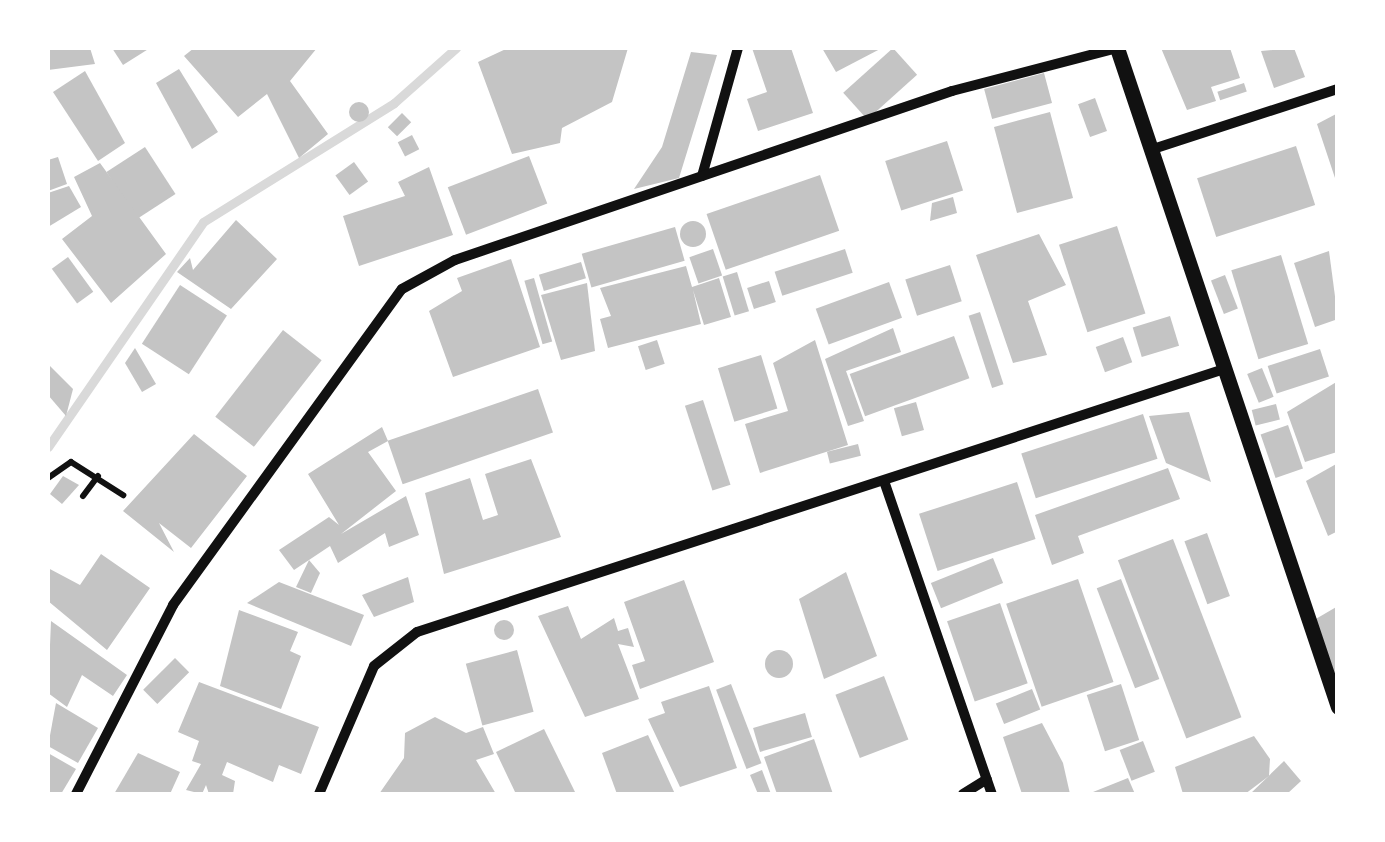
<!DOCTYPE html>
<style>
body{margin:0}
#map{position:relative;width:1385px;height:842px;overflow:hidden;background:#fff;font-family:Arial,sans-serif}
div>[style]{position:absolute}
.stream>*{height:9px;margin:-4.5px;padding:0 4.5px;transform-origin:4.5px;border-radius:4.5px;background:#d9d9d9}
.building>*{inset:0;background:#c4c4c4;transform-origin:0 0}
.round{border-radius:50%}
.service>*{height:6px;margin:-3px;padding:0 3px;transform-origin:3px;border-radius:3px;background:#111}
.minor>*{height:10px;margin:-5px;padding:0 5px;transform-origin:5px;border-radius:5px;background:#111}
.tertiary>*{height:15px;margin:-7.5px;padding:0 7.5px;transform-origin:7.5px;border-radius:7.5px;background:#111}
span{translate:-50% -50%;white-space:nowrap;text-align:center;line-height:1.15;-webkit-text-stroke:8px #fff;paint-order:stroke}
.frame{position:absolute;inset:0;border:50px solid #fff;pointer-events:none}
</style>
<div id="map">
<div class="stream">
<div style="left:48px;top:447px;width:273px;rotate:-55.4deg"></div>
<div style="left:203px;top:222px;width:225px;rotate:-31.9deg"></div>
<div style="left:394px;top:103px;width:83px;rotate:-41.6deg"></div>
</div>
<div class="building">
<div style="clip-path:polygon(48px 48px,90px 48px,95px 64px,48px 70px)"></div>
<div style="clip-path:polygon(112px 48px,150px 48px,123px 65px)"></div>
<div style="clip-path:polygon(194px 48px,317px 48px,290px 81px,328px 134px,299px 158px,267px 94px,238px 117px,184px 56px)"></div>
<div style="clip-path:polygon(628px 48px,612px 102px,562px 128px,560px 143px,512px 154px,478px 62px,508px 48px)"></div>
<div style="clip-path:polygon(752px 48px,791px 48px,813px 113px,758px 131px,747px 99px,767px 92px)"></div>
<div style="clip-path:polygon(822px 48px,882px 48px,836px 72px)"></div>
<div style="left:893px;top:48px;width:36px;height:67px;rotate:48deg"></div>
<div style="clip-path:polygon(1161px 48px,1230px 48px,1240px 78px,1211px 87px,1216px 101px,1187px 110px)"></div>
<div style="clip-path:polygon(1294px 48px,1305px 77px,1274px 88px,1261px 51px)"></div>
<div style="clip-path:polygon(691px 52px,717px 55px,679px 178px,634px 189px,662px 147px)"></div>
<div style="clip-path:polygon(179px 69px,218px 132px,192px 149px,156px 83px)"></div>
<div style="clip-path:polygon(85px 71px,125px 143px,98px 161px,53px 92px)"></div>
<div style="left:1044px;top:73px;width:31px;height:62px;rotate:75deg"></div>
<div style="left:1244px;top:83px;width:9px;height:28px;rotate:72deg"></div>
<div style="left:1095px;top:98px;width:35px;height:18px;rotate:70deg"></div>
<div class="round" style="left:349px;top:102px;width:20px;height:20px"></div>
<div style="left:1050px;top:112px;width:89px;height:58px;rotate:75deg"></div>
<div style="left:402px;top:113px;width:13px;height:20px;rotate:45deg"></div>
<div style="clip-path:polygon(1338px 113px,1338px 184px,1337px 184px,1317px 124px)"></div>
<div style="left:412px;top:135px;width:16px;height:16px;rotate:63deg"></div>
<div style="left:947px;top:141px;width:52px;height:65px;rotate:72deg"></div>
<div style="left:1296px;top:146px;width:62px;height:104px;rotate:72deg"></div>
<div style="left:145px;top:147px;width:56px;height:46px;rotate:57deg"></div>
<div style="left:529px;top:156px;width:51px;height:87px;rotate:69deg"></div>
<div style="clip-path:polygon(58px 157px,67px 184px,48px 191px,48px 160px)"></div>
<div style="left:354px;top:162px;width:24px;height:23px;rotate:54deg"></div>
<div style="clip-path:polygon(100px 163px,166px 254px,111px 303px,62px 239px,92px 216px,74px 177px)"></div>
<div style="clip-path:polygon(429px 167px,453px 235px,359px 266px,343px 216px,405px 196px,398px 182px)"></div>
<div style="left:820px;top:175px;width:59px;height:120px;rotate:71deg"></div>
<div style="clip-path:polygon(69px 186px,81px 207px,48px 227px,48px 193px)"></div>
<div style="clip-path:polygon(953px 197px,957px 213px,930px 221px,932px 203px)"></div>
<div style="clip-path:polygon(236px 220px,277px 259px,231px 309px,177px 272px,190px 258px,193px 270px)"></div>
<div class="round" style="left:680px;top:221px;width:26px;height:26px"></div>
<div style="left:1117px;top:226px;width:92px;height:61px;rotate:72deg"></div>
<div style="left:675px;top:227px;width:35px;height:97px;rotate:74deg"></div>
<div style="clip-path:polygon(1039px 234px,1066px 285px,1028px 301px,1047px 355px,1013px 363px,976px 255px)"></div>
<div style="left:713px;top:249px;width:28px;height:25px;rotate:71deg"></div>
<div style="left:845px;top:249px;width:25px;height:74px;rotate:72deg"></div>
<div style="clip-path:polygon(1329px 251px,1338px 319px,1315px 327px,1294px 263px)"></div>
<div style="left:1281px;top:255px;width:93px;height:52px;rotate:73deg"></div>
<div style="left:68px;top:257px;width:43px;height:20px;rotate:54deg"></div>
<div style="clip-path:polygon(511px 259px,540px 347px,453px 377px,429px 311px,462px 291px,457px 278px)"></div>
<div style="left:581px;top:262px;width:17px;height:44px;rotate:73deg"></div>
<div style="left:950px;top:265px;width:38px;height:47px;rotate:72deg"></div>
<div style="clip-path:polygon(686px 266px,692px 287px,719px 278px,731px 317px,704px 325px,693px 290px,701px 324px,608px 348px,600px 319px,611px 316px,600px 288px)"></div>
<div style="left:737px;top:272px;width:41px;height:15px;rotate:73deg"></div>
<div style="left:1225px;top:275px;width:36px;height:15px;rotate:69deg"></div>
<div style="left:534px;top:278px;width:66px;height:10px;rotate:74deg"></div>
<div style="left:769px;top:281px;width:22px;height:23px;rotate:72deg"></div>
<div style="left:889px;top:282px;width:38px;height:78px;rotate:70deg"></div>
<div style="clip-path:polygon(587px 283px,595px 351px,561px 360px,541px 295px)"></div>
<div style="left:180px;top:285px;width:56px;height:70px;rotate:33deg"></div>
<div style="left:980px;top:312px;width:76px;height:12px;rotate:72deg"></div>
<div style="left:1170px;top:316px;width:31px;height:39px;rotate:73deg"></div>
<div style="clip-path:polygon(893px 328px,901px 352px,846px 371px,864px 421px,848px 426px,825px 359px)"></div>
<div style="left:283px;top:330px;width:49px;height:110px;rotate:38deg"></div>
<div style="left:954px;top:336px;width:45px;height:111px;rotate:70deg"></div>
<div style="left:1123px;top:337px;width:27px;height:29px;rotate:70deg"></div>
<div style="left:657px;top:340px;width:25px;height:20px;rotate:72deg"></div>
<div style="clip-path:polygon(815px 340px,848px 445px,760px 473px,745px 424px,788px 411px,773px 363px)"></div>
<div style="clip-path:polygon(135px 348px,156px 384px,142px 392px,125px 363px)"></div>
<div style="left:1320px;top:349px;width:29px;height:55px;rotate:72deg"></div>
<div style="left:761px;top:355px;width:56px;height:45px;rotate:73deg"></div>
<div style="clip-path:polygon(48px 364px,73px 389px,66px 416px,48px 395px)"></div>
<div style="left:1262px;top:368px;width:31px;height:16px;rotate:68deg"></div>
<div style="clip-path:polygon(1338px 381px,1337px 452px,1305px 462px,1287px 412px)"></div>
<div style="left:538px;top:389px;width:46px;height:159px;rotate:71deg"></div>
<div style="left:703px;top:400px;width:89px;height:19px;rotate:72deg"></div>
<div style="left:916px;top:402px;width:29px;height:23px;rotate:74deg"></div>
<div style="left:1276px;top:404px;width:16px;height:25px;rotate:76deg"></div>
<div style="clip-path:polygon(1189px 412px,1211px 482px,1166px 463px,1149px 416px)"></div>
<div style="left:1143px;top:414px;width:47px;height:128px;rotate:72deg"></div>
<div style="left:1288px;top:425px;width:46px;height:29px;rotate:71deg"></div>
<div style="clip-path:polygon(382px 427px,388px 441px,368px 452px,396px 491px,341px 534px,406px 496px,419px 535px,389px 547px,385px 533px,338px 563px,330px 546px,294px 570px,279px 550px,329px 517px,339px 525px,308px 474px)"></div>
<div style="clip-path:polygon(194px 434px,247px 476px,191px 548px,159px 523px,174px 552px,123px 511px)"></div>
<div style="left:858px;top:444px;width:12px;height:32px;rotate:76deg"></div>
<div style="clip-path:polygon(531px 459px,561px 537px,444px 574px,425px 493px,470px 478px,483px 520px,498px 515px,485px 474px)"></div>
<div style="clip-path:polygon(1338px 463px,1338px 531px,1328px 536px,1306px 481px)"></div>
<div style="clip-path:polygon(1168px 468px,1180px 499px,1078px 536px,1084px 553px,1052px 565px,1035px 515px)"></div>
<div style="clip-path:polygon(63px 476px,79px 485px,62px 504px,50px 494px)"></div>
<div style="left:1017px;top:482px;width:60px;height:103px;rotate:72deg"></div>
<div style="left:1207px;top:533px;width:67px;height:24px;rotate:70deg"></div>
<div style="left:1173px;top:539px;width:191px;height:59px;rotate:69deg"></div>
<div style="clip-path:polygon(101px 554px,150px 588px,107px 650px,48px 601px,48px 568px,80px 585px)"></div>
<div style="left:993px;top:558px;width:27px;height:67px;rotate:68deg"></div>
<div style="clip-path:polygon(309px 560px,320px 573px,311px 593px,296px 587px)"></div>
<div style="clip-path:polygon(846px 572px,877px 656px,824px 679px,799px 599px)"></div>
<div style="clip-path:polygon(408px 577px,414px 602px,374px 617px,362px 595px)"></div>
<div style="left:1078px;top:579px;width:109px;height:76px;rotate:71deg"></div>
<div style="left:1121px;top:579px;width:107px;height:26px;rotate:69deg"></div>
<div style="clip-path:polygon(684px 580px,714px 662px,640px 689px,632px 665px,645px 661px,624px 602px)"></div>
<div style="clip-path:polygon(279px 582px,364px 615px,351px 646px,247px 603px)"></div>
<div style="left:1000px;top:603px;width:85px;height:56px;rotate:71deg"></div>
<div style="clip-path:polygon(568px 606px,581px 639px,614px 618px,618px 631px,628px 628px,634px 647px,618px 644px,639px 699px,585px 717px,538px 616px)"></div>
<div style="clip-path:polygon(1338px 606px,1338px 685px,1314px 620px)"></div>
<div style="clip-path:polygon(239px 610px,298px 632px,290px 651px,301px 656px,281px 709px,220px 686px)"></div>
<div class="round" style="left:494px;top:620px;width:20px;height:20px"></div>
<div style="clip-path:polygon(51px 621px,127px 675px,113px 696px,82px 675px,67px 707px,48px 693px)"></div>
<div style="left:517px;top:650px;width:64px;height:53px;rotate:75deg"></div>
<div class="round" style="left:765px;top:650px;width:28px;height:28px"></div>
<div style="left:175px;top:658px;width:20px;height:45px;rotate:45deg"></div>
<div style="left:884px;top:676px;width:68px;height:52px;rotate:69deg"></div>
<div style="clip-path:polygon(199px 682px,319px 727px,301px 774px,279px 765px,273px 782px,227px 762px,222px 775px,235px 781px,233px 794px,209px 794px,206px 785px,202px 794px,186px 790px,201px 764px,192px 761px,199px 741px,178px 732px)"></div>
<div style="left:731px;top:684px;width:85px;height:16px;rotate:69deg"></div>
<div style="left:1121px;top:684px;width:59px;height:36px;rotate:72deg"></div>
<div style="clip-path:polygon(709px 686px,737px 768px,680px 787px,648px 719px,665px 713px,661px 702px)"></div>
<div style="left:1032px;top:689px;width:22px;height:39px;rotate:68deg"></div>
<div style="clip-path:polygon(56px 703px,98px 728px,78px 763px,48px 746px)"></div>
<div style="left:805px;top:713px;width:25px;height:54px;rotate:74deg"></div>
<div style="clip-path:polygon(435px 717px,466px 733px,483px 727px,494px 754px,476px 760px,496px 794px,379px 794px,404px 758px,405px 733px)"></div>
<div style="clip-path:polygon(1042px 723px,1063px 763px,1070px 794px,1022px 794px,1003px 737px)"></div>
<div style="clip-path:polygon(544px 729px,575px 792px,516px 794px,496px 752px)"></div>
<div style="clip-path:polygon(648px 735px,675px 794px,617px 794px,602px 753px)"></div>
<div style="clip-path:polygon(1254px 736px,1270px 759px,1269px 776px,1245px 794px,1183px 794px,1175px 767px)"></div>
<div style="clip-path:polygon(814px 739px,833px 794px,777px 794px,764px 757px)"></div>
<div style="left:1143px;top:741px;width:33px;height:25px;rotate:69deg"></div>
<div style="clip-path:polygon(48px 753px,76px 769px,61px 794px,48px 794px)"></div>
<div style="clip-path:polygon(138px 753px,180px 772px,170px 794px,114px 794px)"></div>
<div style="clip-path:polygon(1284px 761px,1301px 781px,1287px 794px,1250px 794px)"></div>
<div style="clip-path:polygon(762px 770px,771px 794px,758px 794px,750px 775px)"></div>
<div style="clip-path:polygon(1128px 778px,1135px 794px,1088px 794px)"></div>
</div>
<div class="service">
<div style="left:48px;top:478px;width:28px;rotate:-35deg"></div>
<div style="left:71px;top:462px;width:62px;rotate:32.4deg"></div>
<div style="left:83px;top:496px;width:25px;rotate:-53deg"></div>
</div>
<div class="minor">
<div style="left:1150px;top:150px;width:198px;rotate:-18deg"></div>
<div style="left:702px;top:176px;width:133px;rotate:-74.3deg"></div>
<div style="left:884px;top:481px;width:331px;rotate:71deg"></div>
<div style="left:76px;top:794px;width:212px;rotate:-62.8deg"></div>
<div style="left:173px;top:605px;width:390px;rotate:-54.1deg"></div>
<div style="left:402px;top:289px;width:60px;rotate:-28.7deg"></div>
<div style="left:455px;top:260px;width:525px;rotate:-18.78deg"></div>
<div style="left:952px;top:91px;width:171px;rotate:-14.6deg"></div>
<div style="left:319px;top:794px;width:139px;rotate:-66.7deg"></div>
<div style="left:374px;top:666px;width:55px;rotate:-38.3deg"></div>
<div style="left:417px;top:632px;width:849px;rotate:-18.05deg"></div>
<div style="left:963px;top:794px;width:28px;rotate:-32deg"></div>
</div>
<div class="tertiary">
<div style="left:1117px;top:48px;width:695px;rotate:71.46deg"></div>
</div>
<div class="frame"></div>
</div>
